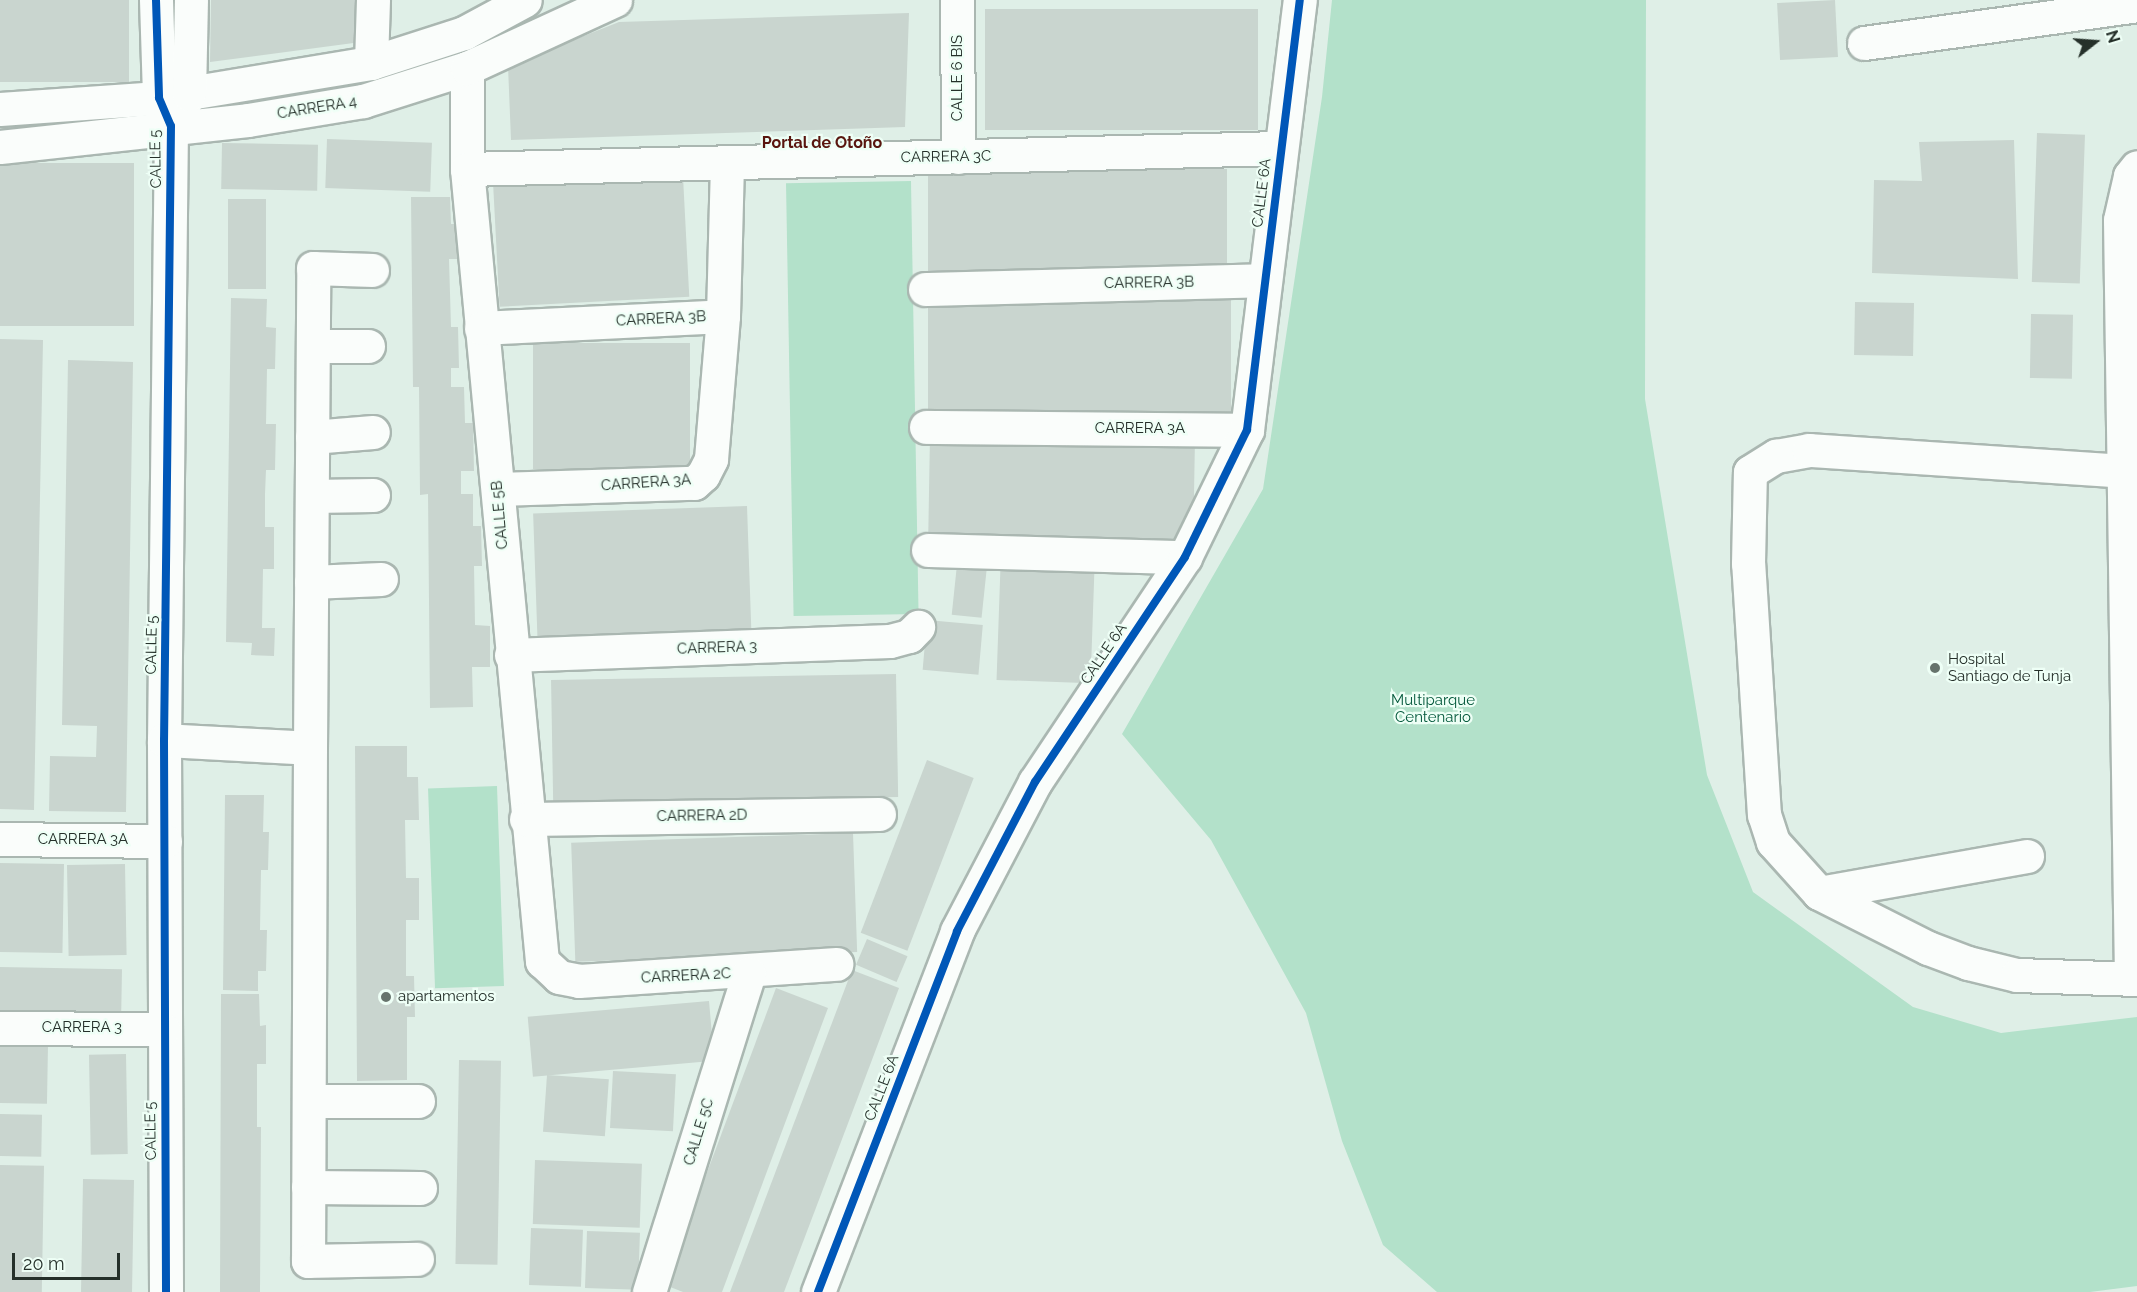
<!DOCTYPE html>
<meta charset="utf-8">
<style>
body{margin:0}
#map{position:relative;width:2137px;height:1292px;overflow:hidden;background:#dfefe7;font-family:Raleway,sans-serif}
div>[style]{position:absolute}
.green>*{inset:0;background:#b3e1ca;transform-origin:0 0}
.building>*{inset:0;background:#c9d5cf;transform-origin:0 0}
.roads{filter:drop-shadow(2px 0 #aab7b1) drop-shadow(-2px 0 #aab7b1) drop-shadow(0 2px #aab7b1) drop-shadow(0 -2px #aab7b1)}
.minor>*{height:33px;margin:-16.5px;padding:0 16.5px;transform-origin:16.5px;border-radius:16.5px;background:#fafdfb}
.cycleway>*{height:8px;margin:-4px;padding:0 4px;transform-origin:4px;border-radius:4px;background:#0057b8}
.dots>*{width:16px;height:16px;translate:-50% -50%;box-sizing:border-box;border:3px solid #eefff6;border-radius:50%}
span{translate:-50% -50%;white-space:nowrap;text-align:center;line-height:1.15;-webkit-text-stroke:4.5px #eefff6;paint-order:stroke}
.street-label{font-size:15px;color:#25302a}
.poi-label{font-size:15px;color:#25302a}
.left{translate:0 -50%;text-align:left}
.park-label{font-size:15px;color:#03583b}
.neighbourhood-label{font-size:16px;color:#59160f;font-weight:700}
.north{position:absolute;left:2065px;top:12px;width:60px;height:60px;-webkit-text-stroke:4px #eefff6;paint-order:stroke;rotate:73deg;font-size:16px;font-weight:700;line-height:24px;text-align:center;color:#25302a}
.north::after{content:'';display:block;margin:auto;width:21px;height:27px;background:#25302a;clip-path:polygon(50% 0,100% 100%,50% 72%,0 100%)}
.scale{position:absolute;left:12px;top:1253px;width:108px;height:27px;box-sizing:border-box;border:3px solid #25302a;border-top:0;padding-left:8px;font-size:18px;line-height:21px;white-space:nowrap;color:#25302a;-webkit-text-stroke:4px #eefff6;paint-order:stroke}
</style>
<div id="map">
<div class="green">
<div style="clip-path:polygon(1332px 0,1646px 0,1645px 399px,1707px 775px,1753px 892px,1913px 1007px,2001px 1033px,2137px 1017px,2137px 1286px,2090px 1292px,1437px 1292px,1383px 1245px,1342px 1141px,1306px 1013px,1211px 840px,1122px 734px,1263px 489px,1322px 97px)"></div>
<div style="left:911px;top:181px;width:433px;height:125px;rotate:89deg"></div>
<div style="left:497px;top:786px;width:200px;height:69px;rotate:88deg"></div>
</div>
<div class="building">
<div style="left:0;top:0;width:129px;height:82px"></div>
<div style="clip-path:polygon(211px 0,362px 0,361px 42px,210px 62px)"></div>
<div style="left:1835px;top:0;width:57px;height:58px;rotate:87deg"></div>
<div style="left:985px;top:9px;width:273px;height:121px"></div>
<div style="clip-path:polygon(909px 13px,905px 127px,511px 140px,508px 66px,619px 22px)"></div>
<div style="left:2037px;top:133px;width:48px;height:149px;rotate:2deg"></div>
<div style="left:327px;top:139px;width:105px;height:49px;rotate:2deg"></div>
<div style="clip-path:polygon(2014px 140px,2018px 279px,1872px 273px,1874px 180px,1922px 181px,1919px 142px)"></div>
<div style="left:222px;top:143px;width:96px;height:46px;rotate:1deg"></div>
<div style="left:134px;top:163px;width:163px;height:134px;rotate:90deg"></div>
<div style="left:928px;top:169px;width:299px;height:109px"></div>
<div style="left:683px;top:177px;width:120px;height:190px;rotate:87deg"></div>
<div style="clip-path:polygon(411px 197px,450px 197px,451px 224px,461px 224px,461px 259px,449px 259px,451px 327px,458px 327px,459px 368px,451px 368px,451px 387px,464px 387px,465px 423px,473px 423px,474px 471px,461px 471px,461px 494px,473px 494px,473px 526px,481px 526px,482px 566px,474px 566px,475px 625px,490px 626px,490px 667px,472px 667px,473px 707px,430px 708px,428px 494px,420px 495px,419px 387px,413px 387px)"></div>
<div style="left:228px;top:199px;width:38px;height:90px"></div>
<div style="left:1231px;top:296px;width:127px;height:303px;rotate:90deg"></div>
<div style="clip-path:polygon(231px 298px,267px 299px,266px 327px,276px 328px,275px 369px,267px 369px,266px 424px,276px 424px,275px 470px,266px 470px,265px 494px,265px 527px,274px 527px,274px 569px,263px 569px,262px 628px,275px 628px,274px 656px,251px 655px,252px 643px,226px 642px)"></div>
<div style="left:1855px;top:302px;width:59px;height:53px;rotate:1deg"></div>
<div style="left:2031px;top:314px;width:42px;height:64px;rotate:1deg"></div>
<div style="clip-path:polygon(0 339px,43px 340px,34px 810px,0 809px)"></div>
<div style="left:533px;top:343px;width:157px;height:126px"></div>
<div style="clip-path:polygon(68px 360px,133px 362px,126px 812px,49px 811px,50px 756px,96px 757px,97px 726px,62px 725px)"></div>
<div style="left:930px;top:435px;width:265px;height:109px;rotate:1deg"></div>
<div style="left:747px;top:506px;width:131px;height:214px;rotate:88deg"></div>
<div style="left:1001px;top:552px;width:94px;height:128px;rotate:2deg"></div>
<div style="left:958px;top:555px;width:30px;height:60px;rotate:6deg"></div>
<div style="left:927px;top:620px;width:56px;height:50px;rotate:5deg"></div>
<div style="left:896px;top:674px;width:123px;height:345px;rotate:89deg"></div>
<div style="clip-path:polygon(355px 746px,407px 746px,407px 777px,418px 777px,419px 820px,405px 820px,406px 878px,419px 878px,419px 920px,406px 920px,406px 976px,414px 976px,415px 1017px,407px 1017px,407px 1080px,357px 1081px)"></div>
<div style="left:927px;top:760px;width:50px;height:185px;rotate:21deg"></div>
<div style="clip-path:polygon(225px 795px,264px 795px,263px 832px,269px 832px,268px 870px,261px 870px,260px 930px,267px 930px,266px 971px,258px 971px,258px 991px,223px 990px)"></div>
<div style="left:853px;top:833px;width:119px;height:282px;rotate:88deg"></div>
<div style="left:0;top:863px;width:64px;height:89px;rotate:1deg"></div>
<div style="left:125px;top:864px;width:91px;height:58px;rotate:89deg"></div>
<div style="left:867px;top:939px;width:44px;height:28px;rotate:23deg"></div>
<div style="left:0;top:967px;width:122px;height:50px;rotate:1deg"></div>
<div style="clip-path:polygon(852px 970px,899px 988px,858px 1097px,784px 1292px,730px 1292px)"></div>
<div style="clip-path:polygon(776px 988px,828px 1008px,722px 1292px,683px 1292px,665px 1285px)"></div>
<div style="clip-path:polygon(221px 994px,259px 994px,260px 1026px,266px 1025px,266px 1064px,257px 1064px,257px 1127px,261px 1127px,260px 1292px,220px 1292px)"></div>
<div style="left:709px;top:1001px;width:60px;height:182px;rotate:85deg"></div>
<div style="left:0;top:1044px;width:48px;height:59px;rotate:1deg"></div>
<div style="left:126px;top:1054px;width:100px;height:37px;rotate:89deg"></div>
<div style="left:459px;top:1060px;width:42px;height:204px;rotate:1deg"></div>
<div style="left:613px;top:1071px;width:63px;height:57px;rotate:3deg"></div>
<div style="left:547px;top:1075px;width:62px;height:57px;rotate:4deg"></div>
<div style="left:0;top:1114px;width:42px;height:42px;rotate:1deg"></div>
<div style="left:535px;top:1160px;width:107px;height:64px;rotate:2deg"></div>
<div style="left:0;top:1165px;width:44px;height:127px;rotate:1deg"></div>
<div style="left:83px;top:1179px;width:51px;height:113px;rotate:1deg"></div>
<div style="left:531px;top:1228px;width:52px;height:57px;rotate:2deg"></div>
<div style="left:587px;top:1231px;width:53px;height:57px;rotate:2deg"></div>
</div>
<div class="roads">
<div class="minor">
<div style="left:156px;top:0;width:98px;rotate:88.2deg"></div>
<div style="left:159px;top:98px;width:30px;rotate:67deg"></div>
<div style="left:171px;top:126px;width:614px;rotate:90.65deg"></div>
<div style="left:164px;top:740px;width:552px;rotate:89.79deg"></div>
<div style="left:957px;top:0;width:157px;rotate:89.6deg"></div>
<div style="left:1864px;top:43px;width:276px;rotate:-7.9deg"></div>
<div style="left:371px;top:63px;width:63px;rotate:-88.2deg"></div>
<div style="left:467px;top:68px;width:101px;rotate:90deg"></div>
<div style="left:467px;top:169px;width:796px;rotate:84.59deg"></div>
<div style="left:542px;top:961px;width:23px;rotate:43deg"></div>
<div style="left:559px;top:977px;width:20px;rotate:11deg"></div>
<div style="left:579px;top:981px;width:258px;rotate:-3.8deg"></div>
<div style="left:0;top:109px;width:159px;rotate:-4deg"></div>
<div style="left:159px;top:98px;width:215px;rotate:-9.4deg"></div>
<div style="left:371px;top:63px;width:98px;rotate:-17.9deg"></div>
<div style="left:464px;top:33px;width:69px;rotate:-28.4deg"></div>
<div style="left:179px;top:112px;width:21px;rotate:-61deg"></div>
<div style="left:189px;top:94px;width:94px;rotate:-88.8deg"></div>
<div style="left:0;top:147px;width:249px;rotate:-6.2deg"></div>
<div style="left:248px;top:120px;width:117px;rotate:-9.4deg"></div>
<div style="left:363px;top:101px;width:109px;rotate:-17.6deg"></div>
<div style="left:467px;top:68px;width:163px;rotate:-24.7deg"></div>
<div style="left:467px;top:169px;width:814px;rotate:-1.48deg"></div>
<div style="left:925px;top:289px;width:339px;rotate:-1.5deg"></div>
<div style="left:481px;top:328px;width:242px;rotate:-2.8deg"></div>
<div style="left:313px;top:346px;width:55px"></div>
<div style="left:926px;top:427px;width:321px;rotate:0.5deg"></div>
<div style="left:312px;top:437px;width:61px;rotate:-4.7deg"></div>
<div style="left:498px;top:489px;width:196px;rotate:-1.8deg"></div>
<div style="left:694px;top:483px;width:12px;rotate:-42deg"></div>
<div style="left:703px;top:475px;width:18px;rotate:-63deg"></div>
<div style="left:711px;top:459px;width:144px;rotate:-85.2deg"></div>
<div style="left:723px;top:316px;width:153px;rotate:-88.5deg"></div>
<div style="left:312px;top:496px;width:61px;rotate:-0.9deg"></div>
<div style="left:928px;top:550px;width:257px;rotate:1.6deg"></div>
<div style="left:311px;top:582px;width:70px;rotate:-2.5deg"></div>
<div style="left:511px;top:655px;width:379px;rotate:-2.1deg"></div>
<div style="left:890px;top:641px;width:20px;rotate:-15deg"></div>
<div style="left:909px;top:636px;width:13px;rotate:-45deg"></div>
<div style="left:164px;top:740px;width:146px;rotate:3.1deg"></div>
<div style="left:310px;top:748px;width:513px;rotate:90.22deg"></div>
<div style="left:308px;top:1261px;width:109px;rotate:-1.1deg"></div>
<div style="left:310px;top:748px;width:480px;rotate:-89.6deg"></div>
<div style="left:313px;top:268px;width:59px;rotate:1.9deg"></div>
<div style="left:526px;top:819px;width:353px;rotate:-0.8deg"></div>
<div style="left:0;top:839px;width:165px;rotate:0.7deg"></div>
<div style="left:2027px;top:856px;width:211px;rotate:169.9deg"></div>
<div style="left:1819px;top:893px;width:69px;rotate:-132deg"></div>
<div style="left:1773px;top:842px;width:28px;rotate:-108deg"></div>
<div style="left:1764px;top:815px;width:252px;rotate:-93.6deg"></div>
<div style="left:1748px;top:564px;width:92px;rotate:-88.8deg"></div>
<div style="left:1750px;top:472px;width:31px;rotate:-32deg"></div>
<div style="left:1776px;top:456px;width:34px;rotate:-10deg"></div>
<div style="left:1809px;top:450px;width:329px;rotate:3.8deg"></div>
<div style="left:1819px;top:893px;width:122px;rotate:26.8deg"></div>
<div style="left:1928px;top:948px;width:43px;rotate:20.6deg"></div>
<div style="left:1968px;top:963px;width:50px;rotate:13.8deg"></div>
<div style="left:2017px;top:975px;width:120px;rotate:1.9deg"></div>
<div style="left:2131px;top:979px;width:759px;rotate:-90.83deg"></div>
<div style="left:2120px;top:220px;width:45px;rotate:-77.2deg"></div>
<div style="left:2130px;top:176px;width:11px;rotate:-52deg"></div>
<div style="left:0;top:1028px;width:163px;rotate:0.4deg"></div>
<div style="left:309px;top:1101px;width:109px"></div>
<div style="left:308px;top:1187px;width:112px;rotate:0.5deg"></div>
<div style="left:649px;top:1292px;width:334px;rotate:-72.6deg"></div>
<div style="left:818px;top:1292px;width:387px;rotate:-68.9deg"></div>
<div style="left:957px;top:931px;width:168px;rotate:-62.4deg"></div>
<div style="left:1035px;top:782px;width:270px;rotate:-56.3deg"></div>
<div style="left:1185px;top:557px;width:141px;rotate:-64deg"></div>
<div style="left:1247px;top:430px;width:433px;rotate:-83deg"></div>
</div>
</div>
<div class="cycleway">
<div style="left:156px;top:0;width:98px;rotate:88.2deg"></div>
<div style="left:159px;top:98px;width:30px;rotate:67deg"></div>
<div style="left:171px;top:126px;width:614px;rotate:90.65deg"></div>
<div style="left:164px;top:740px;width:552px;rotate:89.79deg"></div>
<div style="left:818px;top:1292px;width:387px;rotate:-68.9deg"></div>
<div style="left:957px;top:931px;width:168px;rotate:-62.4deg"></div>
<div style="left:1035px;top:782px;width:270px;rotate:-56.3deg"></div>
<div style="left:1185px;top:557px;width:141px;rotate:-64deg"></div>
<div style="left:1247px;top:430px;width:433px;rotate:-83deg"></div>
</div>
<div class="dots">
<div style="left:1935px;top:668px;background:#66736c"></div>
<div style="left:386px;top:997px;background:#66736c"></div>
</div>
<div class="street-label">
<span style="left:958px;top:78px;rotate:-90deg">CALLE 6 BIS</span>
<span style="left:317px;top:108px;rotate:-9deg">CARRERA 4</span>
<span style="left:946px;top:157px;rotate:-1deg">CARRERA 3C</span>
<span style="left:156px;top:159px;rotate:-91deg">CALLE 5</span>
<span style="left:1262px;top:193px;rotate:-83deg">CALLE 6A</span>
<span style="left:1149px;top:283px;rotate:-1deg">CARRERA 3B</span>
<span style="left:661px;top:319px;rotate:-3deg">CARRERA 3B</span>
<span style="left:1140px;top:429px">CARRERA 3A</span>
<span style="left:646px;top:483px;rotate:-4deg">CARRERA 3A</span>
<span style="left:500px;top:515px;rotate:-95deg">CALLE 5B</span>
<span style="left:152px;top:645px;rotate:-89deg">CALLE 5</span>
<span style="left:717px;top:648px;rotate:-2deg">CARRERA 3</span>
<span style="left:1104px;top:654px;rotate:-56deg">CALLE 6A</span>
<span style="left:702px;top:816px;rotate:-1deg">CARRERA 2D</span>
<span style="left:83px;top:840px">CARRERA 3A</span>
<span style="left:686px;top:976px;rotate:-3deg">CARRERA 2C</span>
<span style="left:82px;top:1028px">CARRERA 3</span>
<span style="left:882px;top:1088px;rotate:-69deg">CALLE 6A</span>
<span style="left:151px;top:1131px;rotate:-91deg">CALLE 5</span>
<span style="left:699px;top:1132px;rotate:-73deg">CALLE 5C</span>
</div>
<div class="poi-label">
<span class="left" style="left:1948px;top:668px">Hospital<br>Santiago de Tunja</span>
<span class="left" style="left:398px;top:997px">apartamentos</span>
</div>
<div class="park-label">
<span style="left:1433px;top:709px">Multiparque<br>Centenario</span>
</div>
<div class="neighbourhood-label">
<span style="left:822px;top:143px">Portal de Otoño</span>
</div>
<div class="north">N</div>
<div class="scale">20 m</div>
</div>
